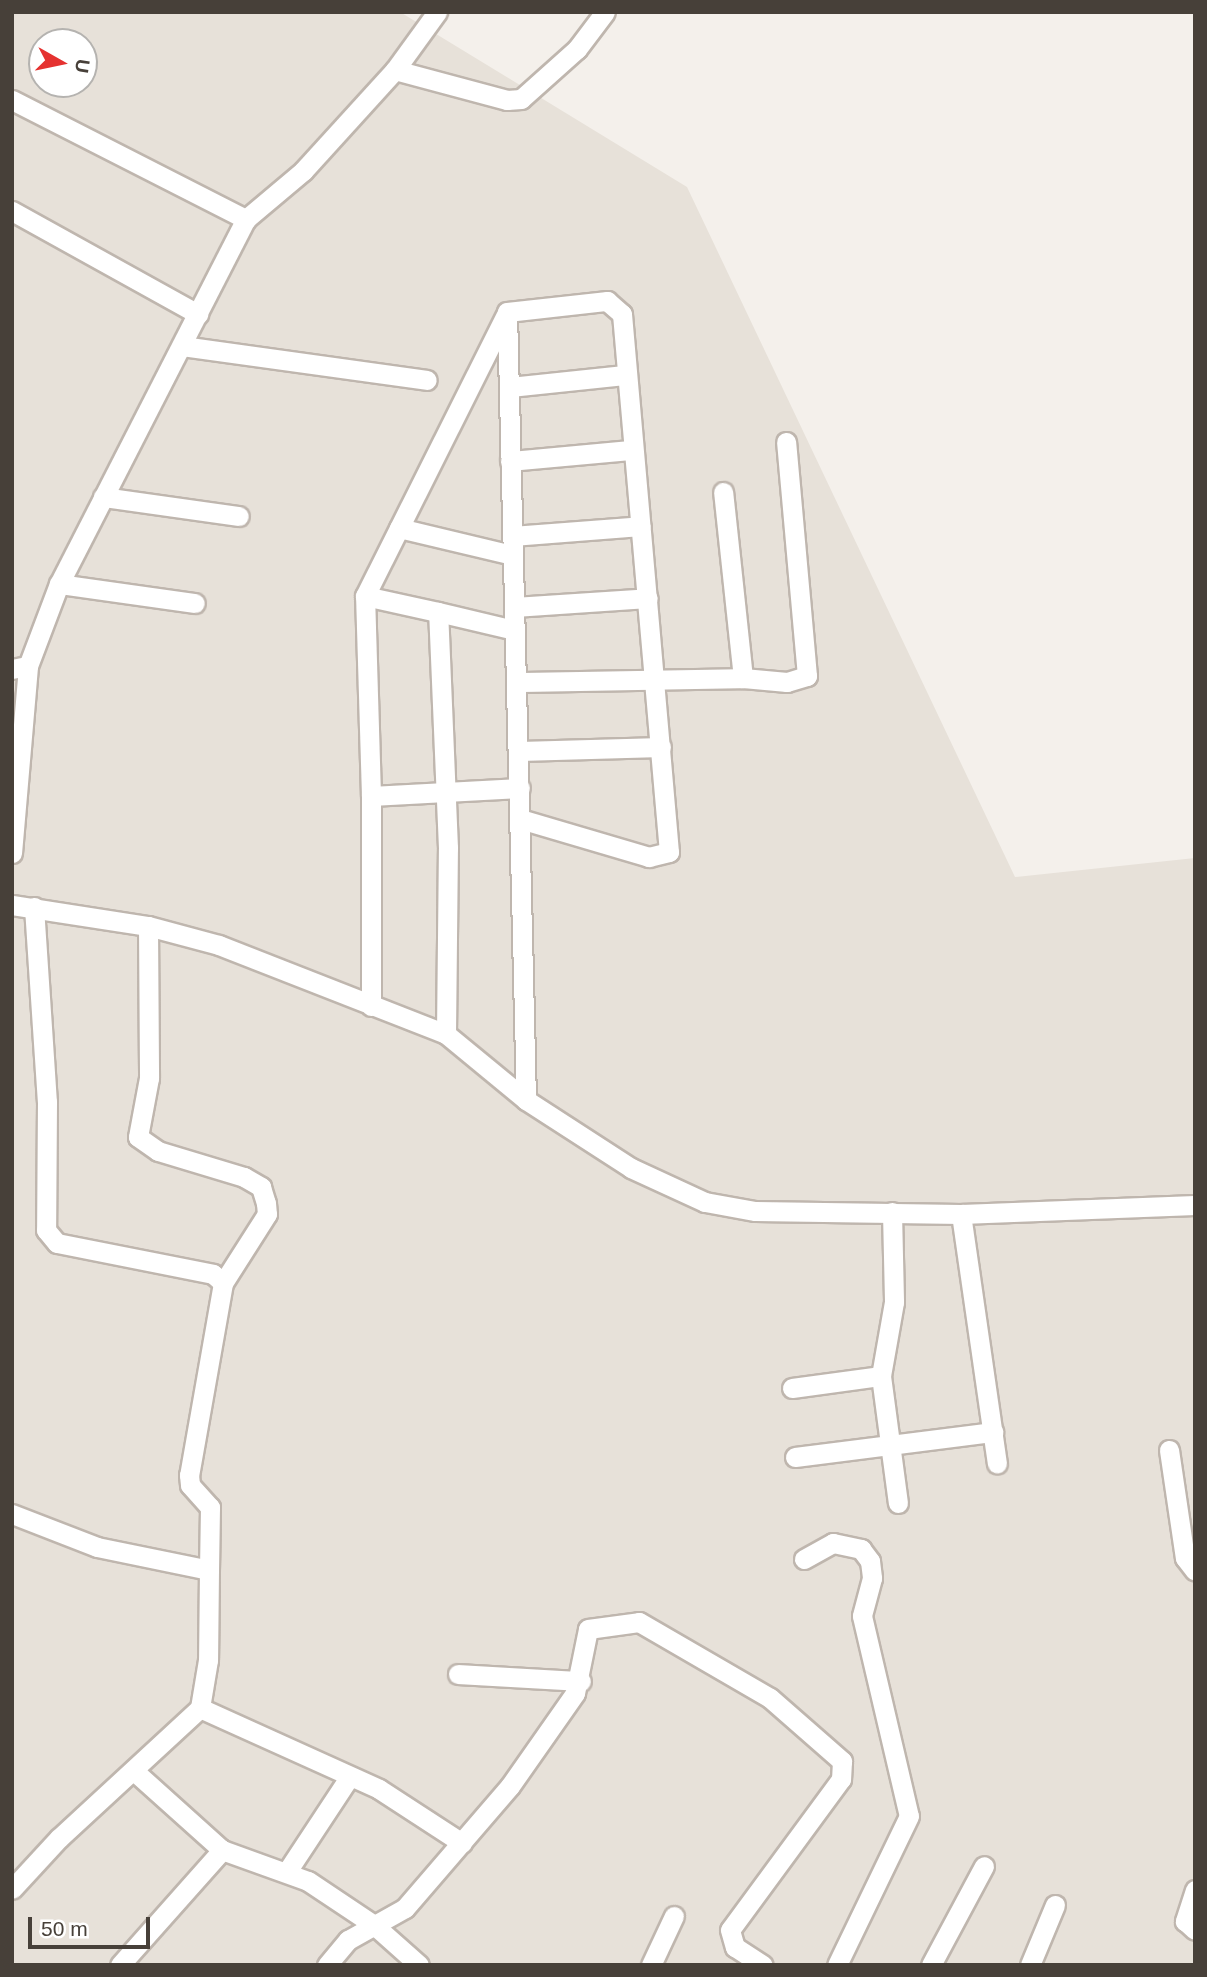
<!DOCTYPE html>
<style>
body{margin:0}
#map{position:relative;width:1207px;height:1977px;overflow:hidden;background:#f4f0eb;font-family:Arial,sans-serif}
div>[style]{position:absolute}
.residential>*{inset:0;background:#e7e1d9}
.roads{filter:drop-shadow(2px 0 #bfb6ae) drop-shadow(-2px 0 #bfb6ae) drop-shadow(0 2px #bfb6ae) drop-shadow(0 -2px #bfb6ae)}
.street>*{height:19px;margin:-9.5px;padding:0 9.5px;transform-origin:9.5px;border-radius:9.5px;background:#fff}
span{translate:-50% -50%;white-space:nowrap;text-align:center;line-height:1.15;-webkit-text-stroke:6px #fff;paint-order:stroke}
.frame{position:absolute;inset:0;border:14px solid #474039;pointer-events:none}
.north{position:absolute;left:28px;top:28px;width:70px;height:70px;box-sizing:border-box;background:#fff;border:2px solid #b5b3b0;border-radius:50%;rotate:99deg;font-size:19px;font-weight:700;line-height:28px;text-align:center;color:#474039}
.north::after{content:'';display:block;margin:auto;width:24px;height:32px;background:#e53230;clip-path:polygon(50% 0,100% 100%,50% 72%,0 100%)}
.scale{position:absolute;left:28px;top:1917px;width:122px;height:32px;box-sizing:border-box;border:4px solid #474039;border-top:0;padding-left:9px;font-size:21px;line-height:24px;white-space:nowrap;color:#474039;-webkit-text-stroke:5px #fff;paint-order:stroke}
</style>
<div id="map">
<div class="residential">
<div style="clip-path:polygon(evenodd,12px 12px,400px 12px,687px 187px,1015px 877px,1195px 858px,1195px 1965px,12px 1965px,12px 12px,42px 42px,84px 42px,84px 84px,42px 84px,42px 42px)"></div>
</div>
<div class="roads">
<div class="street">
<div style="left:395px;top:70px;width:116px;rotate:15deg"></div>
<div style="left:507px;top:100px;width:14px;rotate:-4deg"></div>
<div style="left:521px;top:99px;width:75px;rotate:-41.8deg"></div>
<div style="left:577px;top:49px;width:46px;rotate:-52.9deg"></div>
<div style="left:12px;top:100px;width:263px;rotate:27deg"></div>
<div style="left:12px;top:211px;width:213px;rotate:29deg"></div>
<div style="left:507px;top:312px;width:101px;rotate:-6.3deg"></div>
<div style="left:607px;top:301px;width:20px;rotate:41deg"></div>
<div style="left:622px;top:314px;width:540px;rotate:85.01deg"></div>
<div style="left:669px;top:852px;width:21px;rotate:166deg"></div>
<div style="left:649px;top:857px;width:134px;rotate:-163.6deg"></div>
<div style="left:507px;top:312px;width:788px;rotate:88.62deg"></div>
<div style="left:182px;top:346px;width:247px;rotate:7.9deg"></div>
<div style="left:510px;top:387px;width:115px;rotate:-6deg"></div>
<div style="left:510px;top:461px;width:122px;rotate:-5.2deg"></div>
<div style="left:103px;top:497px;width:137px;rotate:8deg"></div>
<div style="left:399px;top:528px;width:116px;rotate:13.4deg"></div>
<div style="left:512px;top:536px;width:129px;rotate:-4.4deg"></div>
<div style="left:59px;top:584px;width:137px;rotate:8deg"></div>
<div style="left:365px;top:596px;width:75px;rotate:12.4deg"></div>
<div style="left:514px;top:607px;width:134px;rotate:-3.8deg"></div>
<div style="left:12px;top:669px;width:16px;rotate:-11deg"></div>
<div style="left:28px;top:666px;width:88px;rotate:-69.3deg"></div>
<div style="left:59px;top:584px;width:410px;rotate:-62.9deg"></div>
<div style="left:246px;top:219px;width:75px;rotate:-40.1deg"></div>
<div style="left:303px;top:171px;width:137px;rotate:-47.7deg"></div>
<div style="left:395px;top:70px;width:72px;rotate:-54.1deg"></div>
<div style="left:743px;top:678px;width:44px;rotate:5.2deg"></div>
<div style="left:787px;top:682px;width:21px;rotate:-17deg"></div>
<div style="left:807px;top:676px;width:235px;rotate:-95.1deg"></div>
<div style="left:517px;top:682px;width:226px;rotate:-1deg"></div>
<div style="left:743px;top:678px;width:187px;rotate:-96.1deg"></div>
<div style="left:520px;top:751px;width:141px;rotate:-1.6deg"></div>
<div style="left:371px;top:796px;width:200px;rotate:-91.7deg"></div>
<div style="left:365px;top:596px;width:313px;rotate:-63.4deg"></div>
<div style="left:12px;top:853px;width:188px;rotate:-85.1deg"></div>
<div style="left:12px;top:905px;width:138px;rotate:8.8deg"></div>
<div style="left:148px;top:926px;width:73px;rotate:15deg"></div>
<div style="left:219px;top:945px;width:244px;rotate:21.4deg"></div>
<div style="left:446px;top:1034px;width:104px;rotate:39.5deg"></div>
<div style="left:526px;top:1100px;width:125px;rotate:32.9deg"></div>
<div style="left:631px;top:1168px;width:81px;rotate:24.7deg"></div>
<div style="left:705px;top:1202px;width:51px;rotate:10.2deg"></div>
<div style="left:755px;top:1211px;width:206px;rotate:0.8deg"></div>
<div style="left:961px;top:1214px;width:234px;rotate:-2.2deg"></div>
<div style="left:34px;top:907px;width:195px;rotate:86.2deg"></div>
<div style="left:47px;top:1102px;width:128px;rotate:90.4deg"></div>
<div style="left:46px;top:1230px;width:17px;rotate:50deg"></div>
<div style="left:57px;top:1243px;width:159px;rotate:11.2deg"></div>
<div style="left:213px;top:1274px;width:13px;rotate:42deg"></div>
<div style="left:148px;top:926px;width:152px;rotate:89.6deg"></div>
<div style="left:149px;top:1078px;width:60px;rotate:100.6deg"></div>
<div style="left:138px;top:1137px;width:24px;rotate:35deg"></div>
<div style="left:158px;top:1151px;width:90px;rotate:16.8deg"></div>
<div style="left:244px;top:1177px;width:20px;rotate:30deg"></div>
<div style="left:261px;top:1187px;width:17px;rotate:73deg"></div>
<div style="left:266px;top:1203px;width:11px;rotate:85deg"></div>
<div style="left:267px;top:1214px;width:82px;rotate:122.5deg"></div>
<div style="left:223px;top:1283px;width:195px;rotate:100deg"></div>
<div style="left:189px;top:1475px;width:10px;rotate:84deg"></div>
<div style="left:190px;top:1485px;width:30px;rotate:48deg"></div>
<div style="left:210px;top:1507px;width:63px;rotate:90.9deg"></div>
<div style="left:371px;top:1006px;width:210px;rotate:-90deg"></div>
<div style="left:371px;top:796px;width:149px;rotate:-3.1deg"></div>
<div style="left:446px;top:1034px;width:186px;rotate:-89.4deg"></div>
<div style="left:448px;top:848px;width:236px;rotate:-92.4deg"></div>
<div style="left:438px;top:612px;width:78px;rotate:13.3deg"></div>
<div style="left:892px;top:1212px;width:90px;rotate:88.7deg"></div>
<div style="left:894px;top:1302px;width:75px;rotate:100deg"></div>
<div style="left:881px;top:1376px;width:128px;rotate:82.4deg"></div>
<div style="left:961px;top:1214px;width:252px;rotate:81.8deg"></div>
<div style="left:792px;top:1388px;width:90px;rotate:-7.7deg"></div>
<div style="left:1169px;top:1450px;width:109px;rotate:81.6deg"></div>
<div style="left:1185px;top:1558px;width:16px;rotate:52deg"></div>
<div style="left:795px;top:1457px;width:200px;rotate:-7.2deg"></div>
<div style="left:12px;top:1514px;width:91px;rotate:21.2deg"></div>
<div style="left:97px;top:1547px;width:114px;rotate:11.6deg"></div>
<div style="left:209px;top:1570px;width:90px;rotate:90.6deg"></div>
<div style="left:208px;top:1660px;width:49px;rotate:99.5deg"></div>
<div style="left:200px;top:1708px;width:192px;rotate:137.3deg"></div>
<div style="left:59px;top:1838px;width:69px;rotate:132.7deg"></div>
<div style="left:804px;top:1559px;width:33px;rotate:-29deg"></div>
<div style="left:833px;top:1543px;width:29px;rotate:12deg"></div>
<div style="left:861px;top:1549px;width:15px;rotate:53deg"></div>
<div style="left:870px;top:1561px;width:17px;rotate:83deg"></div>
<div style="left:872px;top:1578px;width:39px;rotate:105deg"></div>
<div style="left:862px;top:1616px;width:205px;rotate:76.8deg"></div>
<div style="left:909px;top:1816px;width:165px;rotate:115.8deg"></div>
<div style="left:458px;top:1674px;width:123px;rotate:3.3deg"></div>
<div style="left:200px;top:1708px;width:196px;rotate:24.3deg"></div>
<div style="left:379px;top:1789px;width:99px;rotate:33deg"></div>
<div style="left:222px;top:1850px;width:91px;rotate:19.8deg"></div>
<div style="left:308px;top:1881px;width:79px;rotate:33.7deg"></div>
<div style="left:374px;top:1925px;width:60px;rotate:41.6deg"></div>
<div style="left:288px;top:1870px;width:109px;rotate:-56.6deg"></div>
<div style="left:1195px;top:1890px;width:33px;rotate:108deg"></div>
<div style="left:1185px;top:1921px;width:13px;rotate:42deg"></div>
<div style="left:120px;top:1965px;width:154px;rotate:-48.4deg"></div>
<div style="left:222px;top:1850px;width:118px;rotate:-138.1deg"></div>
<div style="left:327px;top:1965px;width:33px;rotate:-50deg"></div>
<div style="left:348px;top:1940px;width:65px;rotate:-29.3deg"></div>
<div style="left:405px;top:1908px;width:161px;rotate:-49.3deg"></div>
<div style="left:510px;top:1786px;width:113px;rotate:-55deg"></div>
<div style="left:575px;top:1693px;width:65px;rotate:-78.5deg"></div>
<div style="left:588px;top:1629px;width:51px;rotate:-7.8deg"></div>
<div style="left:639px;top:1622px;width:151px;rotate:30.1deg"></div>
<div style="left:770px;top:1698px;width:96px;rotate:41.2deg"></div>
<div style="left:842px;top:1761px;width:18px;rotate:93deg"></div>
<div style="left:841px;top:1779px;width:187px;rotate:126.3deg"></div>
<div style="left:730px;top:1930px;width:18px;rotate:74deg"></div>
<div style="left:735px;top:1947px;width:33px;rotate:33deg"></div>
<div style="left:651px;top:1965px;width:54px;rotate:-64.9deg"></div>
<div style="left:931px;top:1965px;width:112px;rotate:-61.8deg"></div>
<div style="left:1030px;top:1965px;width:65px;rotate:-67.4deg"></div>
</div>
</div>
<div class="frame"></div>
<div class="north">U</div>
<div class="scale">50 m</div>
</div>
